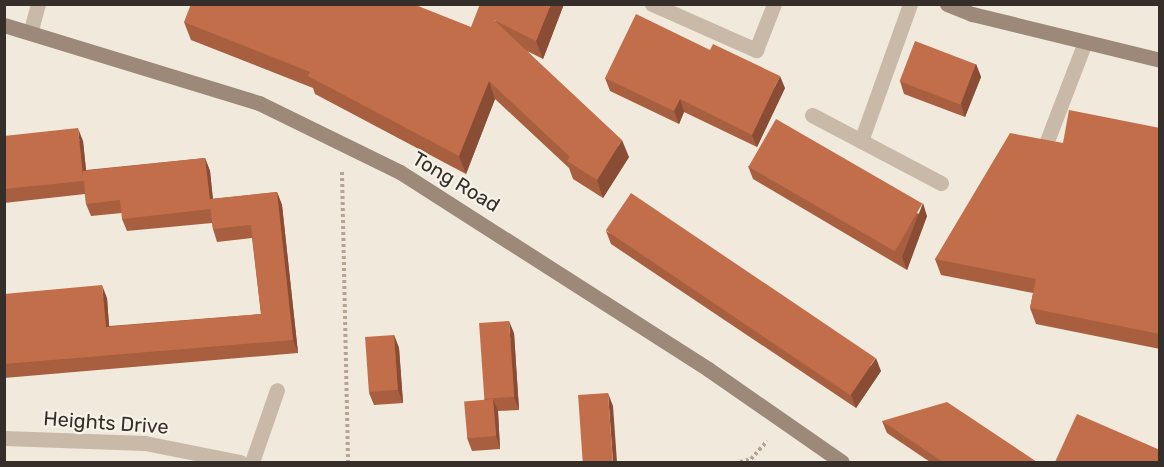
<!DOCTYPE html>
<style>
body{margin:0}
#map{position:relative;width:1164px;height:467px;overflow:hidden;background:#f1e9dc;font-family:Rubik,sans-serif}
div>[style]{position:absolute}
.path>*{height:4px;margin-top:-2px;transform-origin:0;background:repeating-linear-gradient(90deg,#b5a393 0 3px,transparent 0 6px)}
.lane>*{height:15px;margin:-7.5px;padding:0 7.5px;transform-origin:7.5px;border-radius:7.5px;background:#c9b9a9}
.street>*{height:15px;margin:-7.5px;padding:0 7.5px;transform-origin:7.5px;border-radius:7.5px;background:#c9b9a9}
.secondary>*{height:15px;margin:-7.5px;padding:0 7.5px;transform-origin:7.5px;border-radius:7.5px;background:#9d897a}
.wall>*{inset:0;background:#a75f40}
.shaded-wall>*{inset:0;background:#884d34}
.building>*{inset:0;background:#c26e4a;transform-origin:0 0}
span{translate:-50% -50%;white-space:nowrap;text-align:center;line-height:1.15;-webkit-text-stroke:4.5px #f9f2e9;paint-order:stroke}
.street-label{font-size:20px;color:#362e28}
.frame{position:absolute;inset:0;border:6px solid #362e28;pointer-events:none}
</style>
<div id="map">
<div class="path">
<div style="left:342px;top:172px;width:290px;rotate:88.8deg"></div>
<div style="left:740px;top:462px;width:11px;rotate:-15deg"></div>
<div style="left:751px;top:459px;width:24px;rotate:-48deg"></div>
</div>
<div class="lane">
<div style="left:31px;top:30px;width:27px;rotate:-75deg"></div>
<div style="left:812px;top:115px;width:146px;rotate:27.8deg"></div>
<div style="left:861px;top:141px;width:145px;rotate:-70.3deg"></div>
<div style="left:1047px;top:141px;width:106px;rotate:-69deg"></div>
<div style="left:252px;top:462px;width:76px;rotate:-70.9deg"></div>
</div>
<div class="street">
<div style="left:652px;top:4px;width:114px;rotate:23.9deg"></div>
<div style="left:756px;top:50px;width:49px;rotate:-68.6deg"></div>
<div style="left:4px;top:438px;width:141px;rotate:2deg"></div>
<div style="left:145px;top:443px;width:97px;rotate:11.3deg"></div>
</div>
<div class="secondary">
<div style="left:947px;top:4px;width:27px;rotate:22deg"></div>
<div style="left:972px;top:14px;width:194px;rotate:13.7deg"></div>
<div style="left:4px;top:25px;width:267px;rotate:17deg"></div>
<div style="left:259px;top:103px;width:157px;rotate:26.1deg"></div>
<div style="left:400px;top:172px;width:366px;rotate:32.6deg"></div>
<div style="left:708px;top:369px;width:163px;rotate:34.8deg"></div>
</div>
<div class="wall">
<div style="clip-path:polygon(564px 4px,543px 59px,527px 51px,629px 157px,603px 198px,573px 179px,569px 168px,495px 99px,466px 174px,315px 94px,313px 88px,191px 40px,184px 22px,471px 27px)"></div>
<div style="clip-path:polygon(976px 64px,981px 77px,965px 117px,904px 94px,900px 81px)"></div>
<div style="clip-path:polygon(605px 78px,785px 88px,757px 147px,684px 112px,679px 124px,610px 91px)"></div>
<div style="clip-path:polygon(1160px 128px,1160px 349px,1036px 324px,1030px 308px,1033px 293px,941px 275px,935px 259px,1063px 143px)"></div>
<div style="clip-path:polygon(4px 136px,83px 141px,86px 170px,205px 158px,210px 171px,213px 199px,277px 192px,282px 205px,298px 353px,4px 378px,4px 294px,107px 298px,109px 326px,261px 314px,252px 238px,217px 242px,213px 229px,212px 223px,127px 231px,122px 219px,122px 213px,91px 216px,86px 204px,85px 194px,4px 203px)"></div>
<div style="clip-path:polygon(748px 166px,927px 216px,907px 270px,753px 179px)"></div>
<div style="clip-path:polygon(606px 231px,881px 371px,856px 408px,611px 244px)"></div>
<div style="clip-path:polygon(514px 333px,519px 410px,498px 411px,500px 449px,472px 451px,467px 438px)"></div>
<div style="clip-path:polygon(394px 335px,399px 348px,403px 403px,374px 405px,369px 393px)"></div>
<div style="clip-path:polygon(882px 421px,1037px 462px,930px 462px,887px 433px)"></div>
</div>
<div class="shaded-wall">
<div style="clip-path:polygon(551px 4px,564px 4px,543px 59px,536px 41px)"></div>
<div style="clip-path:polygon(976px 64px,981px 77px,965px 117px,961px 104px)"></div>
<div style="clip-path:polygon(780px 76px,785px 88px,757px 147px,752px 135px)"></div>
<div style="clip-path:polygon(489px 81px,495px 99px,466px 174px,459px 156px)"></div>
<div style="clip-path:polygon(680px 99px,684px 112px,679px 124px,674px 111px)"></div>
<div style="clip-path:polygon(78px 128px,83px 141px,88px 189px,83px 177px)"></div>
<div style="clip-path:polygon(622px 140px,629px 157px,603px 198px,597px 180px)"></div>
<div style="clip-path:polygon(205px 158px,210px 171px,215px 222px,211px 209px)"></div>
<div style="clip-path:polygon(277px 192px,282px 205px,298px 353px,293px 340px)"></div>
<div style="clip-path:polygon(923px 203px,927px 216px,907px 270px,902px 257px)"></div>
<div style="clip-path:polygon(102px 285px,107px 298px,110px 339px,106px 327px)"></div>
<div style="clip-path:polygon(509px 321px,514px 333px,519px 410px,514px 397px)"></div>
<div style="clip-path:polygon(394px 335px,399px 348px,403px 403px,398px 390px)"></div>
<div style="clip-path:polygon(876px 358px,881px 371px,856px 408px,851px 395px)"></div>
<div style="clip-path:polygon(608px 393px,613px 406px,617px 462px,613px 462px)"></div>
<div style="clip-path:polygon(493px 399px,498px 411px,500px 449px,496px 436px)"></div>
</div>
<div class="building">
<div style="clip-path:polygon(191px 4px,413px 4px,471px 27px,480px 4px,551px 4px,536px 41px,494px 20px,622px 140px,597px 180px,567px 161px,570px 157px,489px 81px,459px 156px,308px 76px,310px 72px,184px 22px)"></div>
<div style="clip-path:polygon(636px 14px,710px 50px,713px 44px,780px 76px,752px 135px,680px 99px,674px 111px,605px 78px)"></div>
<div style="left:915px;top:41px;width:65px;height:43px;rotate:21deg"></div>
<div style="clip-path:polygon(1069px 110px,1160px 128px,1160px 334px,1030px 308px,1036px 279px,935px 259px,1010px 133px,1063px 143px)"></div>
<div style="left:776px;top:119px;width:169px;height:55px;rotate:30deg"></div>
<div style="clip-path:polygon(78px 128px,83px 177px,83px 171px,205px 158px,211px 209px,122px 219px,120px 200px,86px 204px,84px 181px,4px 189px,4px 136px)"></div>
<div style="clip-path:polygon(277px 192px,293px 340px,4px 364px,4px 294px,102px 285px,106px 327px,261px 314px,251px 225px,213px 229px,209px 199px)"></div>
<div style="left:631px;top:193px;width:295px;height:45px;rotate:34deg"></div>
<div style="left:509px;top:321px;width:76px;height:30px;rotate:86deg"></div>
<div style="left:394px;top:335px;width:55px;height:29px;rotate:86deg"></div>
<div style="left:608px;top:393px;width:69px;height:30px;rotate:86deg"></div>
<div style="left:493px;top:399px;width:37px;height:29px;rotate:85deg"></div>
<div style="clip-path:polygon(947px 402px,1037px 462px,943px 462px,882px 421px)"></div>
<div style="clip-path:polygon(1077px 414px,1160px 450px,1160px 462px,1055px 462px)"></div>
</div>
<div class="street-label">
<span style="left:456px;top:182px;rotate:31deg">Tong Road</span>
<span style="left:106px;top:423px;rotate:4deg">Heights Drive</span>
</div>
<div class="frame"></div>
</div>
